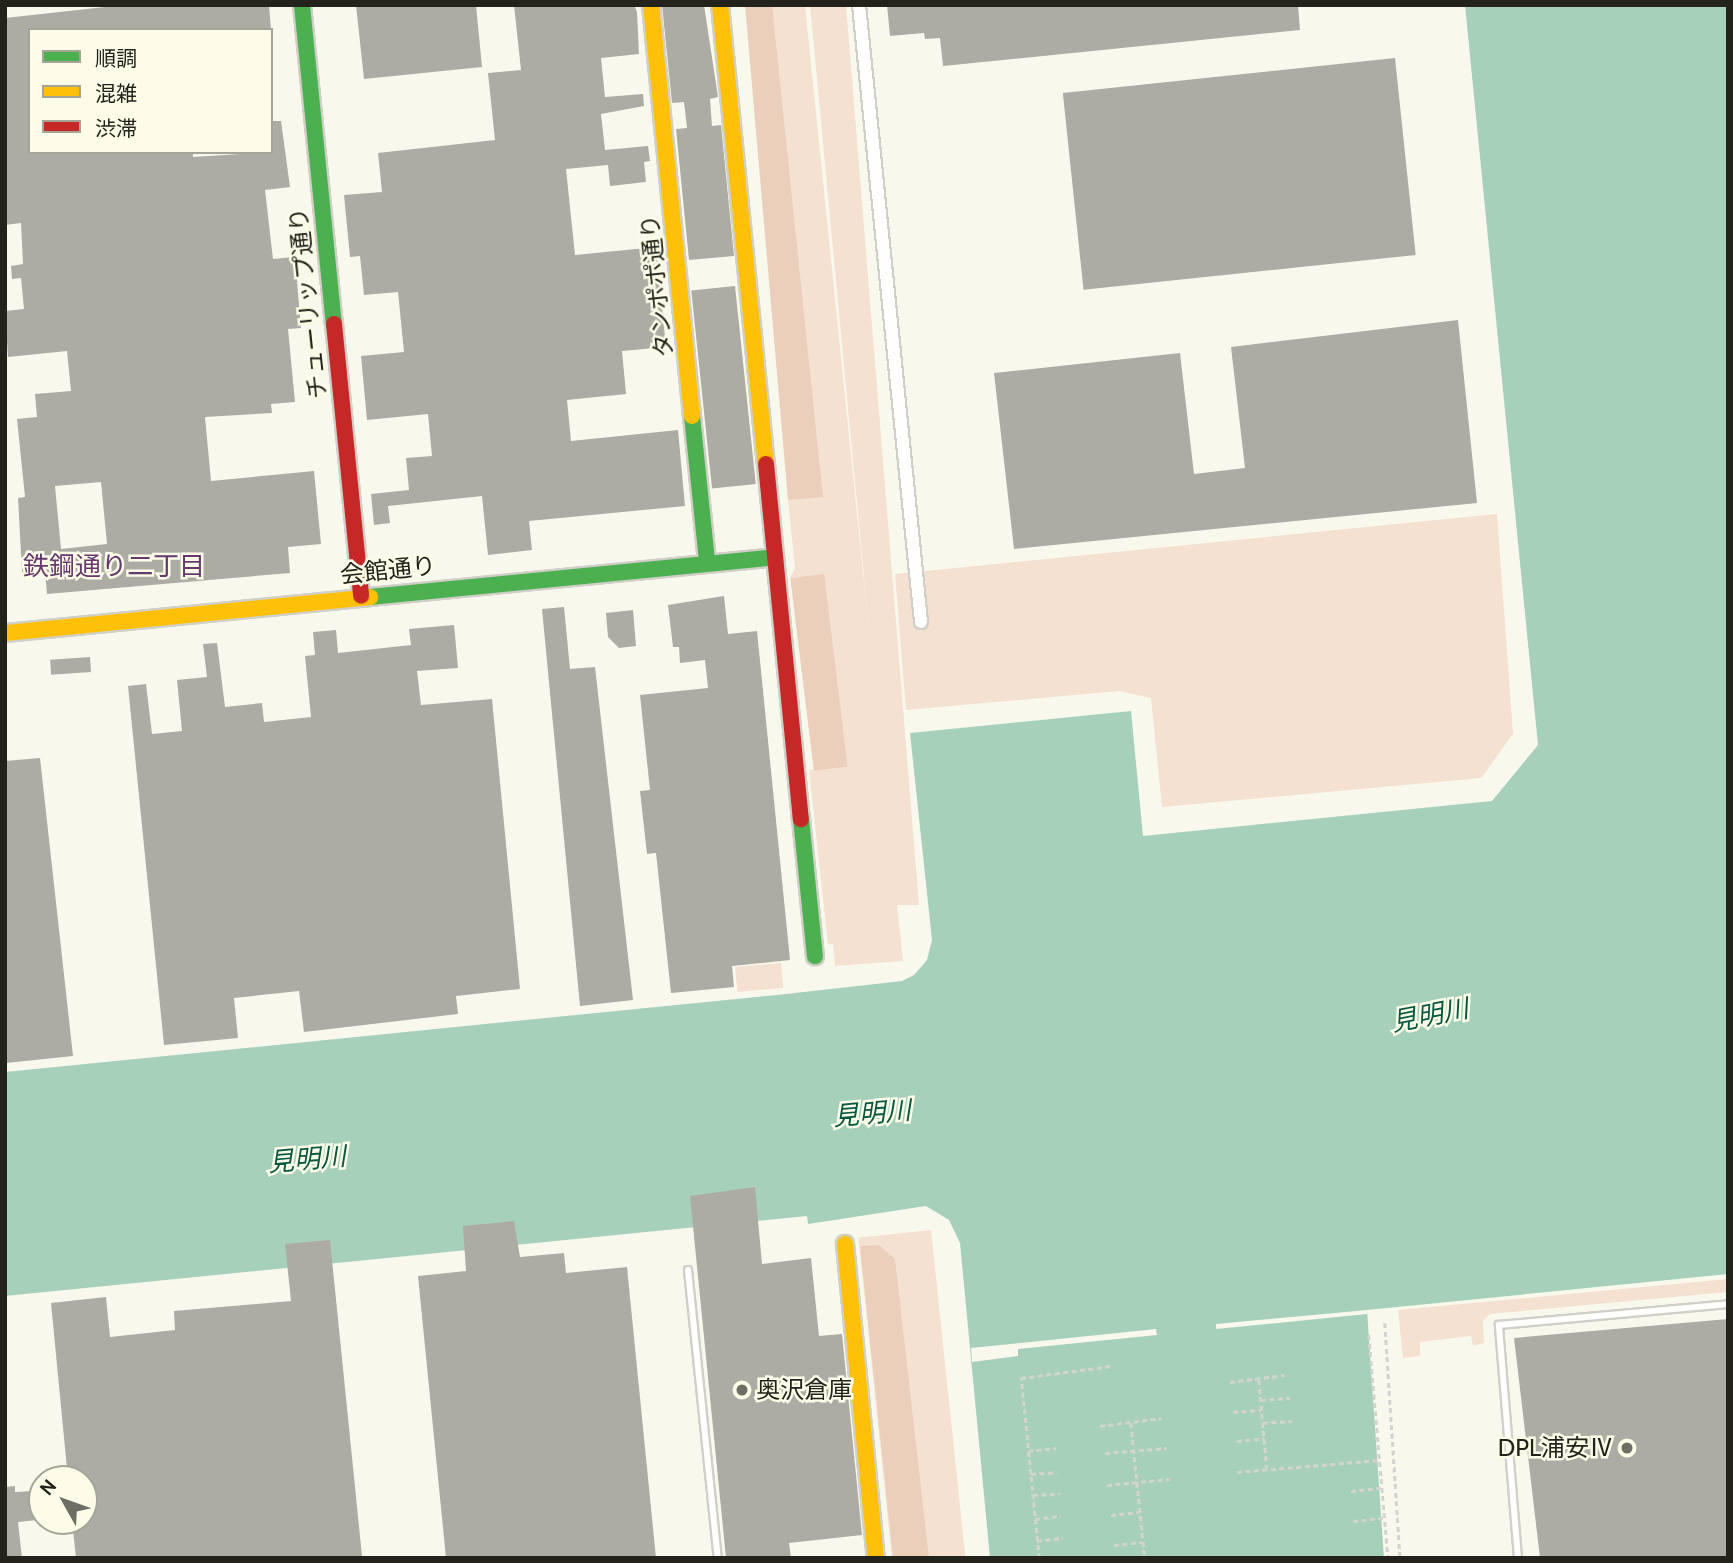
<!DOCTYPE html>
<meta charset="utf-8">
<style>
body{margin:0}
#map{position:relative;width:1733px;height:1563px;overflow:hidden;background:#f8f8ed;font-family:Cabin,"Noto Sans JP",sans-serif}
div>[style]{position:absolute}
.green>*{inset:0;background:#f5e1d2;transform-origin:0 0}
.forest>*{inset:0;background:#ebcfbb;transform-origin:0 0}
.water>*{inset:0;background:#a7d0bb}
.pier>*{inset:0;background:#f8f8ed}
.building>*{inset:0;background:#adaca4;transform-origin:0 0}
.path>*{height:2.5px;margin-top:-1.25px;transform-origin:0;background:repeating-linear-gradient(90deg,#d3d3d0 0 5px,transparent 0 8.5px)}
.roads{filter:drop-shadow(2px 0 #d0d0c8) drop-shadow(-2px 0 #d0d0c8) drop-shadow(0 2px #d0d0c8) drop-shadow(0 -2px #d0d0c8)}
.lane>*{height:6px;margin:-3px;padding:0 3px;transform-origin:3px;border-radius:3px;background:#fefefc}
.street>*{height:12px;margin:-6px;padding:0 6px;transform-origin:6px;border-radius:6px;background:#fefefc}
.fast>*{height:16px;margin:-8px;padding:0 8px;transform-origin:8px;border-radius:8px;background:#4caf50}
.slow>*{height:16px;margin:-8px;padding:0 8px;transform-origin:8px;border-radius:8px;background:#ffc107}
.jam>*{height:16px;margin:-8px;padding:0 8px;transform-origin:8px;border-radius:8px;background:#c62828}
.dots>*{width:19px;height:19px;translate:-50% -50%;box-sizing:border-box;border:4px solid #fcfce9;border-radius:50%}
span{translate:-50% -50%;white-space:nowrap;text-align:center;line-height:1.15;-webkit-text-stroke:5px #fcfce9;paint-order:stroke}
.street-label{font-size:24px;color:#23231c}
.poi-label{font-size:24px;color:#23231c}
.left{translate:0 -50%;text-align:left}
.right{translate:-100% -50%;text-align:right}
.neighbourhood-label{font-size:26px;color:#66386c}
.water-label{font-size:26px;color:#085740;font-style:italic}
.frame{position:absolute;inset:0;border:7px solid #23231c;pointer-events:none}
.legend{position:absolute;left:28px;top:28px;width:245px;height:126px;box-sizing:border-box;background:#fcfce9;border:2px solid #a5a597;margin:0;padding:9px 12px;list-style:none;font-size:21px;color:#23231c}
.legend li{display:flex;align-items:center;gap:14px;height:35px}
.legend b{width:35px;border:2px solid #a5a597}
.north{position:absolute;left:28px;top:1465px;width:70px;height:70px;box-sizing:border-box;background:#fcfce9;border:2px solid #a5a597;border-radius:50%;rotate:310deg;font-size:19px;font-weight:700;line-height:28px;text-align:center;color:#23231c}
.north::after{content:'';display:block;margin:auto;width:24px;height:32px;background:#6e6e65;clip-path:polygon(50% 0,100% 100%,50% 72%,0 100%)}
</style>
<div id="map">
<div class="green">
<div style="clip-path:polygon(750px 5px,805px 5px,869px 631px,810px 5px,846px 5px,919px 905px,897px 905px,903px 961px,835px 966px,833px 944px,828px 944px,809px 770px,818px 769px,800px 577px,790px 578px,795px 568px,788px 500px,793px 500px)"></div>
<div style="clip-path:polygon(1497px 514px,1513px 734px,1481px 778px,1162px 807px,1151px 698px,1119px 691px,906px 710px,895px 574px)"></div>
<div style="left:781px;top:963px;width:25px;height:46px;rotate:85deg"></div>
<div style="left:931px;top:1230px;width:330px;height:73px;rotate:84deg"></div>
<div style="clip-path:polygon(1728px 1279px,1728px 1292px,1490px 1314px,1483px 1321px,1484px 1343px,1473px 1346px,1471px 1336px,1420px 1342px,1420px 1356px,1403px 1358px,1398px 1310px)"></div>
</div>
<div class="forest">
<div style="clip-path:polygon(745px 5px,772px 5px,823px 497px,788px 500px)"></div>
<div style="left:824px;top:574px;width:194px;height:34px;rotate:83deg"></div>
<div style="clip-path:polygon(879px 1245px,895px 1259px,929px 1558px,893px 1558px,860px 1246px)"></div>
</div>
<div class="water">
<div style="clip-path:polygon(1465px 5px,1728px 5px,1728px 1274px,1367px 1310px,1384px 1558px,990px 1558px,960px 1243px,949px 1220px,926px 1206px,808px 1224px,807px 1216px,5px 1296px,5px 1072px,786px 994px,902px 981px,914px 975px,927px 960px,932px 940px,910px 733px,1131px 711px,1143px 836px,1492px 801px,1538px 745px)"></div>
</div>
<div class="pier">
<div style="clip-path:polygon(1367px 1310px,1367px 1314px,1216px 1329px,1216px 1324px)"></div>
<div style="clip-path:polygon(1156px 1329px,1157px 1335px,1018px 1349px,1018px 1356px,972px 1362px,971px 1348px)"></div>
</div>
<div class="building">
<div style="clip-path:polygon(evenodd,123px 5px,269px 5px,271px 30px,30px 30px,30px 152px,193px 152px,193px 157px,271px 152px,271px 121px,281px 121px,290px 187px,265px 190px,273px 259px,295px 257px,301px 328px,288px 329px,295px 402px,271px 404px,272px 413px,205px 417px,211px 481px,314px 471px,321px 544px,288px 547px,290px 573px,47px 594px,45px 570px,22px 572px,18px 498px,25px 497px,17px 419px,37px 417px,35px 394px,71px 391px,67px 351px,8px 357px,5px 311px,24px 309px,21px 278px,12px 279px,11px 266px,23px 264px,21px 223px,5px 225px,5px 18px,123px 5px,101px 482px,107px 544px,61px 549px,55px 486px,101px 482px)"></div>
<div style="clip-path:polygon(356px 5px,476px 5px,482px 67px,364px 79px)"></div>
<div style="clip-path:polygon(514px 5px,634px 5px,637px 12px,639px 54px,601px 58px,605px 97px,643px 94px,644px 106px,601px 114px,605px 150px,648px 146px,650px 161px,644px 162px,646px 182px,610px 186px,608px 165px,566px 169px,575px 255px,656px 247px,666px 347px,622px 351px,626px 394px,567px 400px,571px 441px,678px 430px,685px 506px,529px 521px,532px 550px,488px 555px,482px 496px,388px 506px,390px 523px,374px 525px,371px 494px,409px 490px,406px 458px,432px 456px,428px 414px,367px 420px,361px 356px,404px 352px,398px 292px,364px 295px,360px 256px,350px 257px,344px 195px,382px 192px,378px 153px,495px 140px,488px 73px,521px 70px)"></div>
<div style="clip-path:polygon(662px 5px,704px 5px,718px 97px,710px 99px,712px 126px,721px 125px,734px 256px,689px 260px,676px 129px,687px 128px,684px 102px,672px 103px)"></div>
<div style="clip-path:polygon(887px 5px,1298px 5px,1300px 30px,943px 66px,940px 38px,925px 39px,924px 33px,890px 36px)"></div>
<div style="left:1395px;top:58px;width:198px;height:334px;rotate:84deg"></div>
<div style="left:735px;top:286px;width:199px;height:44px;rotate:84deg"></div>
<div style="clip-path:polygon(1458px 320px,1477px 503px,1014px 549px,994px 373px,1180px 353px,1194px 474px,1245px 468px,1231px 347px)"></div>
<div style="clip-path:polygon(724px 596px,728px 634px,757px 631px,790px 960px,732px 966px,734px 987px,671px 993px,656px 853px,647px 854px,640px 791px,650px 790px,640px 695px,708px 688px,705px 660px,680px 663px,679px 647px,673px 647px,668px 605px)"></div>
<div style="clip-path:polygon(564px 607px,570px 669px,595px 667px,633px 1000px,580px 1006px,542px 609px)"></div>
<div style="clip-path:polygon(633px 610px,636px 646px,619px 648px,608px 637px,606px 613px)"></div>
<div style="clip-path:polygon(454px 625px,458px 668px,417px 671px,421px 705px,492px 699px,520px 989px,456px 996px,458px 1014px,304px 1032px,299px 991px,234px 998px,238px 1038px,164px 1045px,128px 686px,146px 684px,152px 734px,182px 731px,177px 680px,207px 677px,203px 644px,217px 643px,225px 707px,262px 703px,264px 722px,311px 717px,305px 656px,315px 655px,313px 632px,336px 630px,338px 653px,411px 645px,409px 629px)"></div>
<div style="left:90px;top:657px;width:15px;height:40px;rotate:86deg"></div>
<div style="clip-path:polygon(40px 758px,73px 1056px,6px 1063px,5px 761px)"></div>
<div style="clip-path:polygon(755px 1187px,762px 1264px,811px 1258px,819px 1336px,842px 1334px,862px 1535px,789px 1543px,791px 1558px,726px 1558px,690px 1196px)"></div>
<div style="clip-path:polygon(514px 1221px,520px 1257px,564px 1253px,566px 1273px,627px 1267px,656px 1558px,446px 1558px,418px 1276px,466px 1271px,463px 1226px)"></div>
<div style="clip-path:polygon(330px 1240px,362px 1556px,76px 1558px,72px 1521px,84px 1521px,84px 1479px,68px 1479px,51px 1303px,106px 1297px,110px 1337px,175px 1330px,174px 1311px,291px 1301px,285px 1244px)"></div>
<div style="clip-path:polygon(1728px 1319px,1728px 1558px,1540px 1558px,1514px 1338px)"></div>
<div style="clip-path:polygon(15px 1486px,15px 1492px,34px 1491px,37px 1520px,18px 1522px,22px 1558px,5px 1558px,5px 1487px)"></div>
</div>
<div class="path">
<div style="left:1385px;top:1323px;width:235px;rotate:86.3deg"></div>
<div style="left:1369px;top:1335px;width:224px;rotate:85.1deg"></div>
<div style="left:1259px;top:1380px;width:89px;rotate:84.9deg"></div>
<div style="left:1230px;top:1382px;width:55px;rotate:-7.3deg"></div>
<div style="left:1261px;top:1400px;width:29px;rotate:-4deg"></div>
<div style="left:1233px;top:1412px;width:28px;rotate:-4deg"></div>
<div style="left:1131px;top:1423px;width:136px;rotate:84.1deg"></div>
<div style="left:1263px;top:1423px;width:29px;rotate:-4deg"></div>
<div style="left:1100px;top:1426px;width:62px;rotate:-7.5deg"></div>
<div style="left:1237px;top:1441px;width:27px;rotate:-6deg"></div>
<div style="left:1028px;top:1451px;width:28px;rotate:-6deg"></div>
<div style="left:1105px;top:1453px;width:62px;rotate:-4.6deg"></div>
<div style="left:1237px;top:1472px;width:143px;rotate:-4.8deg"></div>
<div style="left:1031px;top:1474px;width:26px;rotate:-4deg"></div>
<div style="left:1107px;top:1485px;width:63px;rotate:-5.4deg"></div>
<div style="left:1351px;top:1491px;width:30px;rotate:-6deg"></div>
<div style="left:1033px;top:1495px;width:27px;rotate:-2deg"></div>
<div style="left:1111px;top:1515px;width:28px;rotate:-6deg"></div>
<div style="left:1035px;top:1519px;width:26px;rotate:-7deg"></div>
<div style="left:1353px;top:1521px;width:31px;rotate:-6deg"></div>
<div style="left:1037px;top:1541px;width:26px;rotate:-7deg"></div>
<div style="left:1114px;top:1545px;width:28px;rotate:-6deg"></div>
<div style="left:1039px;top:1558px;width:181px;rotate:-95.7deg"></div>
<div style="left:1021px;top:1378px;width:91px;rotate:-7.6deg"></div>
</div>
<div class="roads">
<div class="lane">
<div style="left:688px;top:1270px;width:290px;rotate:84.1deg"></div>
<div style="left:1518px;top:1558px;width:234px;rotate:-94.7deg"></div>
<div style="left:1499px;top:1325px;width:230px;rotate:-5.2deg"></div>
</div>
<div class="street">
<div style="left:859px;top:5px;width:620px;rotate:84.26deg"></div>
</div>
<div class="fast">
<div style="left:302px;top:5px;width:321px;rotate:84.3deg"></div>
<div style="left:692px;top:416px;width:147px;rotate:84.1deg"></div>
<div style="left:370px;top:597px;width:407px;rotate:-5.6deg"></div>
<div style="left:801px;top:819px;width:138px;rotate:84.2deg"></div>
</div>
<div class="slow">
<div style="left:651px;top:5px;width:413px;rotate:84.3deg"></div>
<div style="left:720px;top:5px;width:461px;rotate:84.3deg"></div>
<div style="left:5px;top:633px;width:367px;rotate:-5.6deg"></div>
<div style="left:845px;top:1244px;width:316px;rotate:84.4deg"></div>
</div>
<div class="jam">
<div style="left:334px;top:324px;width:273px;rotate:84.3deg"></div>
<div style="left:766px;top:464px;width:357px;rotate:84.4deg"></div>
</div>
</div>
<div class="dots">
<div style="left:742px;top:1390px;background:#6e6e65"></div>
<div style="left:1627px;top:1448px;background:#6e6e65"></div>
</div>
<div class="street-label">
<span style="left:657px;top:286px;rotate:-96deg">タンポポ通り</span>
<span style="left:308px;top:303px;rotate:-96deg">チューリップ通り</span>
<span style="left:388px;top:570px;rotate:-6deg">会館通り</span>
</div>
<div class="poi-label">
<span class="left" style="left:756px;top:1390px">奥沢倉庫</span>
<span class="right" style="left:1613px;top:1448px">DPL浦安Ⅳ</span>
</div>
<div class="neighbourhood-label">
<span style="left:114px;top:567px">鉄鋼通り二丁目</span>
</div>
<div class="water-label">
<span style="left:1430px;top:1016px;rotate:-11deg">見明川</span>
<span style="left:872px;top:1114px;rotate:-5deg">見明川</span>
<span style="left:307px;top:1160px;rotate:-5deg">見明川</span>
</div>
<div class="frame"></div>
<ul class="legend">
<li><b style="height:9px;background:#4caf50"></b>順調</li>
<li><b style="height:9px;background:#ffc107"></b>混雑</li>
<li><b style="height:9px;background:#c62828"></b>渋滞</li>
</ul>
<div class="north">N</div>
</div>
